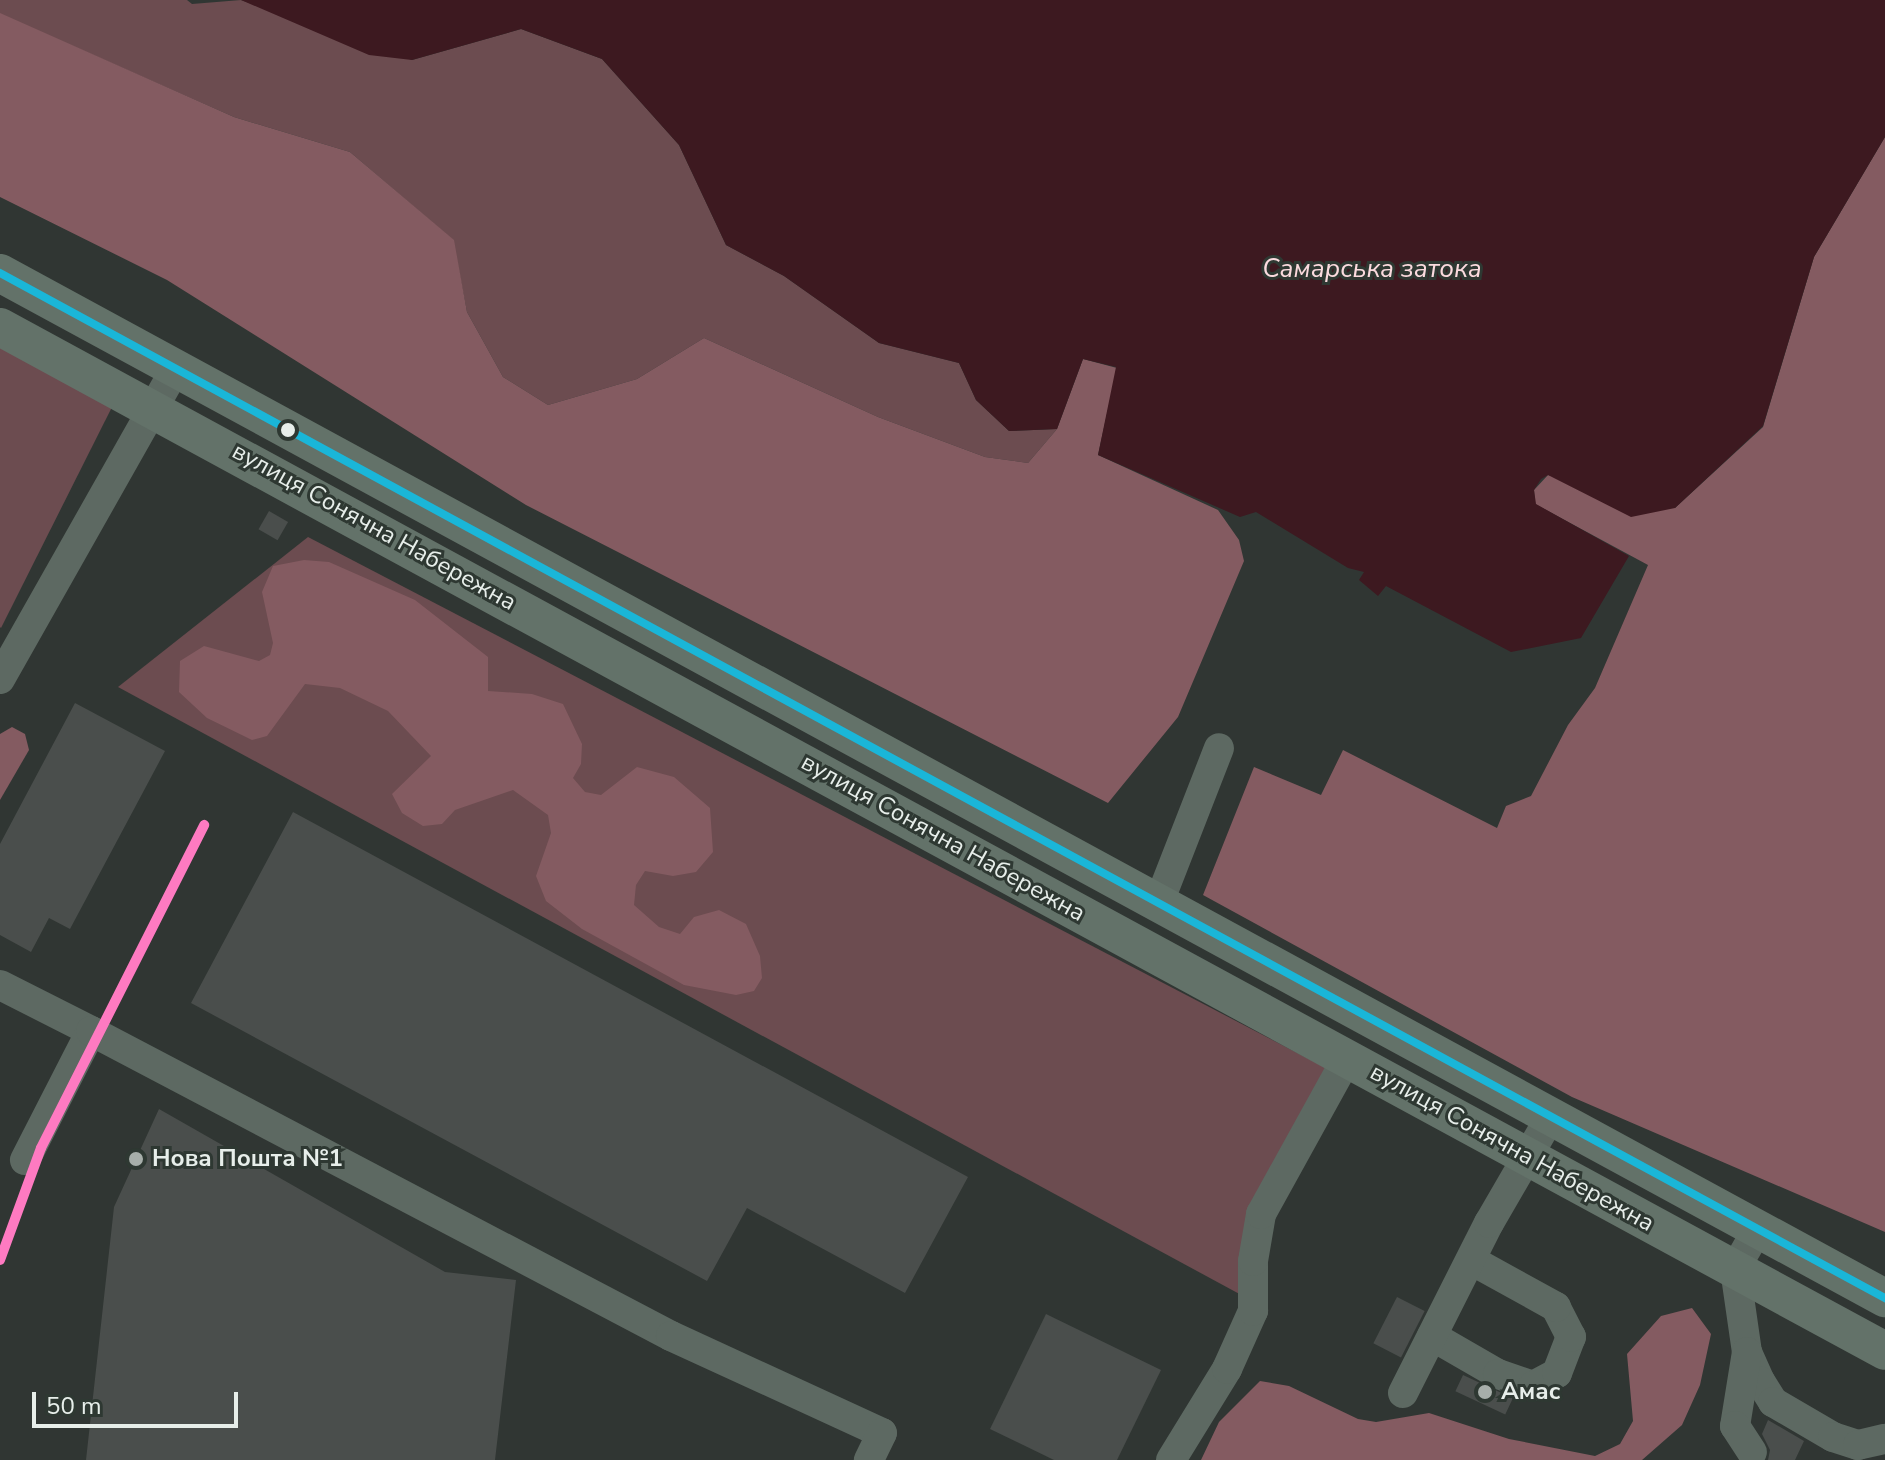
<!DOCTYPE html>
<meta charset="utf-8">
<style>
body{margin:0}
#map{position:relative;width:1885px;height:1460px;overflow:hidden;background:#303633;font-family:"Nunito Sans",sans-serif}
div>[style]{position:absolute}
.green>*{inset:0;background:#6c4c50}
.forest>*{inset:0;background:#845b61}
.water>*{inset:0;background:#3d1920}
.building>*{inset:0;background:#4a4e4c;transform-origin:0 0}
.minor>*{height:30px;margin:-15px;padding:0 15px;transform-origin:15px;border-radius:15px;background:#5d6962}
.major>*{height:38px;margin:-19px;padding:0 19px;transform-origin:19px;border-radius:19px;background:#637269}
.bus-1>*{height:8px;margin:-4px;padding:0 4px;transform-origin:4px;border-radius:4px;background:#1ab6d8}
.rail-1>*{height:10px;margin:-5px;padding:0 5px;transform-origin:5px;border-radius:5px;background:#fe7ac1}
.dots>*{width:22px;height:22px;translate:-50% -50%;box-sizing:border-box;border:4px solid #2e3832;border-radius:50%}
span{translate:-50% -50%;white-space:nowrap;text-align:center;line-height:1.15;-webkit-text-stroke:6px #2e3832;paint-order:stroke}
.street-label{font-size:24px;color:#e7eeea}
.poi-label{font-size:24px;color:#e7eeea;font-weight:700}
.left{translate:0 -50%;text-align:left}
.water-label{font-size:26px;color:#fbdade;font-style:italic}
.scale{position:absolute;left:32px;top:1392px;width:206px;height:36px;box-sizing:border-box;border:4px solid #e7eeea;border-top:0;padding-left:10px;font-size:24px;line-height:28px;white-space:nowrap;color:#e7eeea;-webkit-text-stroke:6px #2e3832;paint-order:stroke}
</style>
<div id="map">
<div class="green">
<div style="clip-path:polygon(0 0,187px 0,192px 4px,241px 0,412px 60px,521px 29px,602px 59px,679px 145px,726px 245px,784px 276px,879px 343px,959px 363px,976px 400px,1009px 431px,1057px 429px,1028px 463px,985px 457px,878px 417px,704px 338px,637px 379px,548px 405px,503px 377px,467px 312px,453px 240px,350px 152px,234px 117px,0 14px)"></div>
<div style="clip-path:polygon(0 346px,112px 407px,1px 628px,0 627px)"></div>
<div style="clip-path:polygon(308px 537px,1330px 1070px,1245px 1297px,118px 687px)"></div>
</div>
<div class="forest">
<div style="clip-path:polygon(0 13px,234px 117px,350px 152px,454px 240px,467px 312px,503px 377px,548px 405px,637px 379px,704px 338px,878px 417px,985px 457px,1028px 463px,1057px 429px,1083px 359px,1117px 368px,1098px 455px,1218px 510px,1239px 540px,1244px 561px,1178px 717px,1108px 803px,526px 505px,167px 280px,0 197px)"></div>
<div style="clip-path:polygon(1885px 137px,1885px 1232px,1572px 1097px,1203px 895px,1254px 767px,1321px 795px,1343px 750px,1497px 828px,1506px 806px,1531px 796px,1568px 725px,1595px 688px,1648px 565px,1535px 504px,1534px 490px,1548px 475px,1675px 508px,1763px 427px,1814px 257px)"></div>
<div style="clip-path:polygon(304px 560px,329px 562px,415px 600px,488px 657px,488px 691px,532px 694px,563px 704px,582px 744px,581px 764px,573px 778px,585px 792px,601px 795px,637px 767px,674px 777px,710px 808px,713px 852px,696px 872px,673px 876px,645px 871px,636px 885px,634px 905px,659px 927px,680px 934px,694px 917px,719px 910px,746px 924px,760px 956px,762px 978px,754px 991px,736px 995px,684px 985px,582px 929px,546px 901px,536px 876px,551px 833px,548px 815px,513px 790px,455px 810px,442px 824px,423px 826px,402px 813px,392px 794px,431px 756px,388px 711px,340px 688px,305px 684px,267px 736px,252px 740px,207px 718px,179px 692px,180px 661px,204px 646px,259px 661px,270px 655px,273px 643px,262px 592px,273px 566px)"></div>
<div style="clip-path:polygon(12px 727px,25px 734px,29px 750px,0 800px,0 734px)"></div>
<div style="clip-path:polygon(1692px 1308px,1711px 1334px,1700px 1385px,1682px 1425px,1642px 1460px,1201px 1460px,1219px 1422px,1260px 1381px,1289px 1386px,1358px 1419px,1376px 1422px,1429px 1413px,1509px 1439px,1595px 1456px,1620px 1444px,1633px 1421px,1627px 1354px,1661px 1316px)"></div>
</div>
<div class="water">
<div style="clip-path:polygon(241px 0,1885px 0,1885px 137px,1814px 257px,1763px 426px,1675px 508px,1631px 517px,1548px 475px,1541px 479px,1534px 490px,1536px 504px,1629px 556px,1581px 638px,1511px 652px,1386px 586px,1378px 596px,1359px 580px,1364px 572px,1348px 568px,1256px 512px,1240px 517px,1098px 455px,1116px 367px,1083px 359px,1057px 429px,1009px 431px,976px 400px,959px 363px,879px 343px,784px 276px,726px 245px,679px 145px,602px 59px,521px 29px,412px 60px,369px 55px)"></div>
</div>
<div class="building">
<div style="left:269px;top:511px;width:22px;height:21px;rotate:30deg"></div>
<div style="clip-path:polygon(75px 703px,165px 751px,70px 929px,49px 918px,31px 952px,0 935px,0 844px)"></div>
<div style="clip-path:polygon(293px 812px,968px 1177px,905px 1293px,747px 1208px,707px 1281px,191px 1003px)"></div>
<div style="clip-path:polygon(159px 1109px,445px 1272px,516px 1280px,495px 1460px,86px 1460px,114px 1207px)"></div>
<div style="left:1397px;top:1297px;width:31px;height:52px;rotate:27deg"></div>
<div style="clip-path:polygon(1046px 1314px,1161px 1370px,1117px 1460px,1054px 1460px,990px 1429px)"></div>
<div style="left:1463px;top:1375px;width:55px;height:18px;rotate:25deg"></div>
<div style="clip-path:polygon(1768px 1420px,1804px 1441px,1795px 1460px,1768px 1460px,1770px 1450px,1762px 1434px)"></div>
</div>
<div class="minor">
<div style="left:0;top:679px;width:360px;rotate:-60.5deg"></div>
<div style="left:1159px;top:902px;width:165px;rotate:-68.7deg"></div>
<div style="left:0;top:985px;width:102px;rotate:26.8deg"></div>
<div style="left:91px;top:1031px;width:145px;rotate:117.1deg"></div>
<div style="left:91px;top:1031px;width:655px;rotate:27.74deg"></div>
<div style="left:671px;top:1336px;width:232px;rotate:24.7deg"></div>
<div style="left:882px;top:1433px;width:30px;rotate:116deg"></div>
<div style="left:1756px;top:1232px;width:43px;rotate:119.6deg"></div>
<div style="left:1735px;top:1269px;width:84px;rotate:81.8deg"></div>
<div style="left:1747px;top:1352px;width:32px;rotate:66deg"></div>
<div style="left:1760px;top:1381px;width:25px;rotate:58deg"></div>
<div style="left:1773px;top:1402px;width:69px;rotate:30.3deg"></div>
<div style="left:1833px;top:1437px;width:26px;rotate:18deg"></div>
<div style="left:1858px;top:1445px;width:28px;rotate:-13deg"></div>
<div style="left:1432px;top:1336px;width:76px;rotate:29.9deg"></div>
<div style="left:1498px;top:1374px;width:37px;rotate:19deg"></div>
<div style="left:1533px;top:1386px;width:27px;rotate:-28deg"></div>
<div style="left:1557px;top:1373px;width:39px;rotate:-69deg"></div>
<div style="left:1571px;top:1337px;width:34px;rotate:-117deg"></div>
<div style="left:1556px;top:1307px;width:97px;rotate:-151.1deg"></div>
<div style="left:1747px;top:1352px;width:75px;rotate:99.2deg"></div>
<div style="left:1735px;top:1426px;width:31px;rotate:57deg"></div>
<div style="left:1403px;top:1393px;width:191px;rotate:-63.2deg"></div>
<div style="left:1489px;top:1223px;width:124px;rotate:-59.9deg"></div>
<div style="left:1171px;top:1460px;width:107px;rotate:-58.4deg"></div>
<div style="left:1227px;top:1369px;width:64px;rotate:-65.9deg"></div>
<div style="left:1253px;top:1311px;width:50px;rotate:-90deg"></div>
<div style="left:1253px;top:1261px;width:48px;rotate:-80.3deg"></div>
<div style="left:1261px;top:1214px;width:178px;rotate:-61.1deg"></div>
</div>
<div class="major">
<div style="left:0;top:273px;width:2146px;rotate:28.54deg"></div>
<div style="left:0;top:327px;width:2145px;rotate:28.51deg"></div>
</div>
<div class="bus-1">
<div style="left:0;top:273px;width:2146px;rotate:28.54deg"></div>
</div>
<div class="rail-1">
<div style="left:0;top:1260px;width:119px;rotate:-69.9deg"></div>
<div style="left:41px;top:1148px;width:362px;rotate:-63.2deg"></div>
</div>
<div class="dots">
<div style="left:288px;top:430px;background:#e7eeea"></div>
<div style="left:136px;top:1159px;background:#a7aeaa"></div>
<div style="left:1485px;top:1392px;background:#a7aeaa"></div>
</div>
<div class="street-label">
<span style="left:374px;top:527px;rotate:29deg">вулиця Сонячна Набережна</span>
<span style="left:943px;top:838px;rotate:29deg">вулиця Сонячна Набережна</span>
<span style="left:1512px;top:1148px;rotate:29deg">вулиця Сонячна Набережна</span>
</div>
<div class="poi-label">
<span class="left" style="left:152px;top:1159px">Нова Пошта №1</span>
<span class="left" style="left:1501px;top:1392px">Амас</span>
</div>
<div class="water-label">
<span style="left:1372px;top:269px">Самарська затока</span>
</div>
<div class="scale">50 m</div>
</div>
